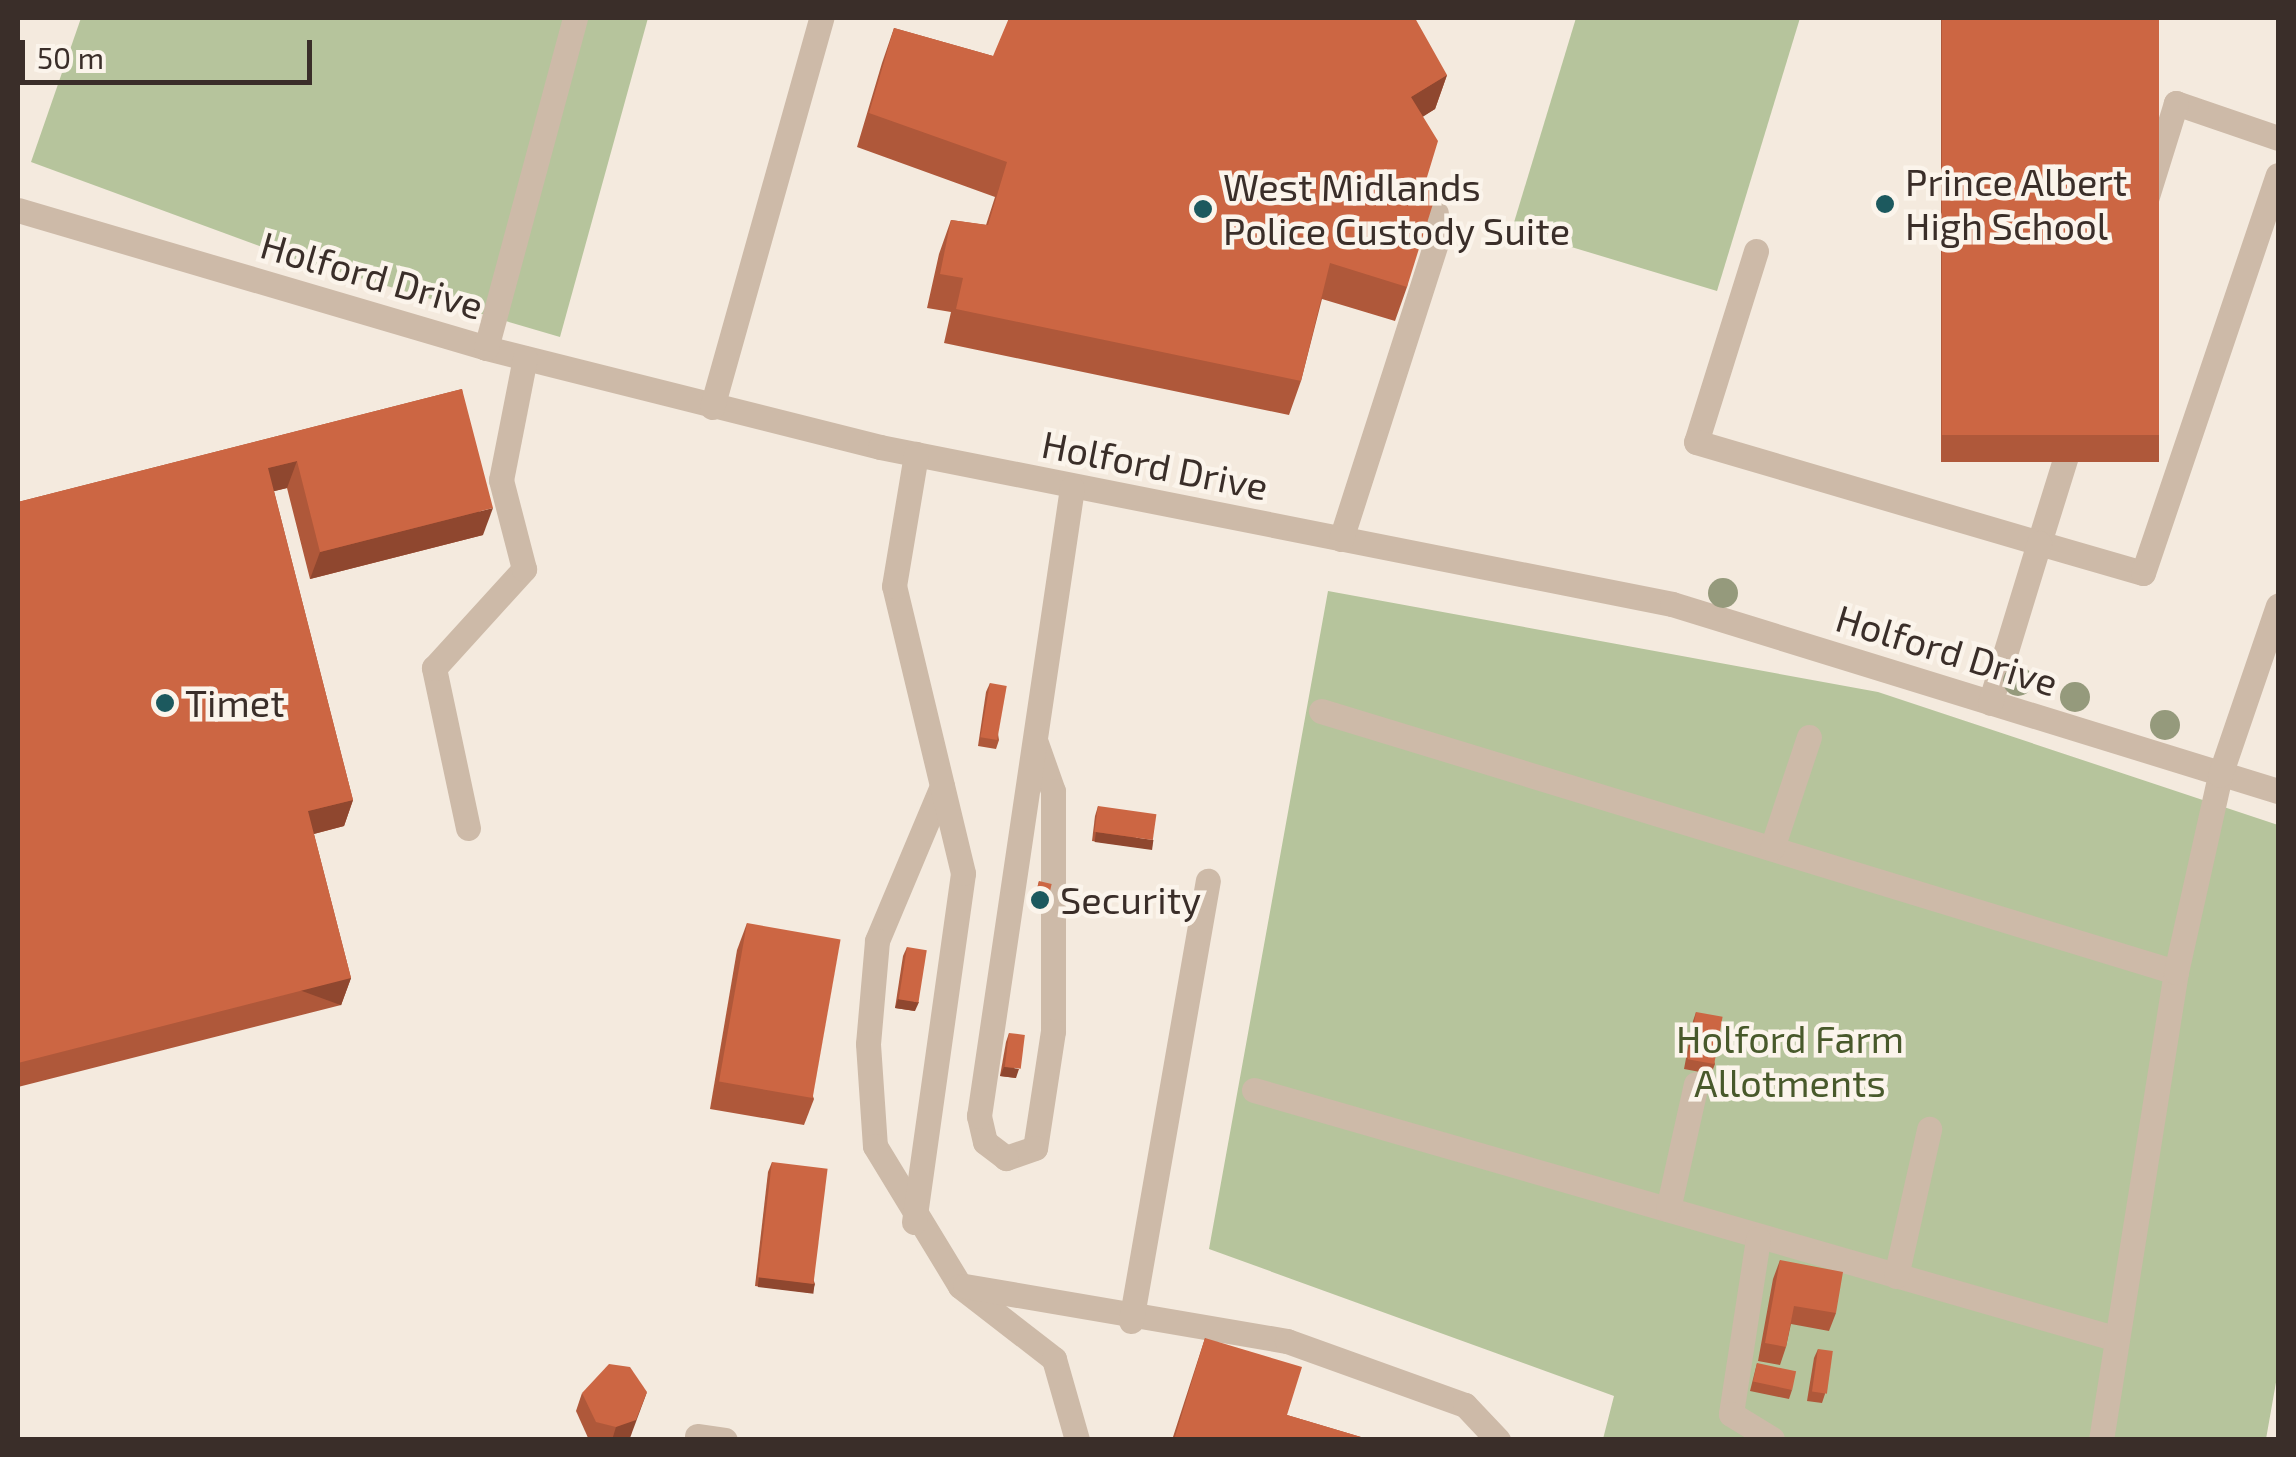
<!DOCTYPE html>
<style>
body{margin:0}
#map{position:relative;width:2296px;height:1457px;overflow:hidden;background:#f4eade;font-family:"Exo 2",sans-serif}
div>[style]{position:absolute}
.green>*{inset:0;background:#b6c49c}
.minor>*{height:25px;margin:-12.5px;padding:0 12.5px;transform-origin:12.5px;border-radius:12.5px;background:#cdbaa8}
.trees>*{width:30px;height:30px;margin:-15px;border-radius:50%;background:#959a7c}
.wall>*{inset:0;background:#af583a;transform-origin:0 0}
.shaded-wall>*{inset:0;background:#8f472f;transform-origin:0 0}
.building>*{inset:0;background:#cc6643;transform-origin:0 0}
.dots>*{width:28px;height:28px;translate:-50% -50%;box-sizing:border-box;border:5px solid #fbf4eb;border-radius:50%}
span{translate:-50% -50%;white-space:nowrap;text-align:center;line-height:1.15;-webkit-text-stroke:9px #fbf4eb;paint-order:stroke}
.poi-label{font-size:38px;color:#3a2e29}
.left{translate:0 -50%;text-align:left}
.street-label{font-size:38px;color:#3a2e29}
.park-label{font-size:38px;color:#48592b}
.frame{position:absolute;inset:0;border:20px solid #3a2e29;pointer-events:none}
.scale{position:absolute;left:20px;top:40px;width:292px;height:45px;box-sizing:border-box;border:5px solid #3a2e29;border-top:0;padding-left:12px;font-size:30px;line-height:35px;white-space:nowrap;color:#3a2e29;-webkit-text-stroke:8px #fbf4eb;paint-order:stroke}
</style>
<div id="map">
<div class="green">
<div style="clip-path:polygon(81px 18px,648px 18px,560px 337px,292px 258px,31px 162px)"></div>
<div style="clip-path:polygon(1576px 18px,1800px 18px,1717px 291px,1512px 229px)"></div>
<div style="clip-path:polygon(1328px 591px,1878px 692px,2278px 825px,2278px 1371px,2266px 1439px,1603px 1439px,1614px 1396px,1209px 1249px)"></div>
</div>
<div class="minor">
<div style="left:2278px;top:138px;width:108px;rotate:-161.1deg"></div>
<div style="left:2176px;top:103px;width:461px;rotate:107.3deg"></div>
<div style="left:2039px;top:543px;width:108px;rotate:16.1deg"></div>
<div style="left:2143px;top:573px;width:420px;rotate:-71.3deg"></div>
<div style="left:18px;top:210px;width:488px;rotate:16.4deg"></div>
<div style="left:486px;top:348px;width:406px;rotate:14.1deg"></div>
<div style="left:880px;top:447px;width:807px;rotate:11.21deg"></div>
<div style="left:1672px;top:604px;width:634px;rotate:17.15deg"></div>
<div style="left:1756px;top:251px;width:200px;rotate:107.4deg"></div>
<div style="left:1696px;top:442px;width:358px;rotate:16.4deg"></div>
<div style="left:2039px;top:543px;width:167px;rotate:107deg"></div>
<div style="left:486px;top:348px;width:342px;rotate:-74.9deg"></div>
<div style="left:712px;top:407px;width:404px;rotate:-74.3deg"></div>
<div style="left:1341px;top:539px;width:317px;rotate:-72.2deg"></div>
<div style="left:1438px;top:237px;width:24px;rotate:-95deg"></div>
<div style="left:1321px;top:711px;width:894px;rotate:16.98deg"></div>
<div style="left:1036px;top:743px;width:51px;rotate:70.5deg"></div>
<div style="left:1053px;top:791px;width:240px;rotate:90deg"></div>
<div style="left:1053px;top:1031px;width:118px;rotate:98.7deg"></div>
<div style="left:1035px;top:1148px;width:31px;rotate:161deg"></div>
<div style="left:1006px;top:1158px;width:26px;rotate:-143deg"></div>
<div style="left:985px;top:1142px;width:27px;rotate:-103deg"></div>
<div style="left:979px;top:1116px;width:635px;rotate:-81.58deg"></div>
<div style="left:942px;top:786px;width:168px;rotate:112.8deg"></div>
<div style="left:877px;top:941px;width:103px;rotate:95deg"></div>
<div style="left:868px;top:1044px;width:102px;rotate:86.1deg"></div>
<div style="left:875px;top:1146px;width:164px;rotate:58.7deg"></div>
<div style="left:960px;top:1286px;width:119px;rotate:37.8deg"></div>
<div style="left:1054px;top:1359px;width:84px;rotate:74.1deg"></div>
<div style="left:468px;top:828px;width:164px;rotate:-102deg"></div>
<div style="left:434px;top:668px;width:134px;rotate:-47.7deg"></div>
<div style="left:524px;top:569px;width:92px;rotate:-104.5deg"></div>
<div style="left:501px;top:480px;width:124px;rotate:-78.9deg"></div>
<div style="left:1772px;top:848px;width:117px;rotate:-71.6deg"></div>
<div style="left:1254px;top:1090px;width:898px;rotate:16.09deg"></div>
<div style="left:1668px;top:1209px;width:128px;rotate:-77.4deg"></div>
<div style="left:914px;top:1222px;width:352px;rotate:-82deg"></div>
<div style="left:963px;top:873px;width:295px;rotate:-103.5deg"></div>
<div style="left:894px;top:586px;width:134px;rotate:-80.5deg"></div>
<div style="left:1758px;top:1239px;width:177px;rotate:98.8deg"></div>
<div style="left:1731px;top:1414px;width:48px;rotate:31.4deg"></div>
<div style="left:1896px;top:1276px;width:151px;rotate:-77.3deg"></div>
<div style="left:965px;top:1286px;width:327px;rotate:9.7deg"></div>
<div style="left:1287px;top:1341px;width:189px;rotate:19.8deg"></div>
<div style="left:1465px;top:1405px;width:48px;rotate:46.7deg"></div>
<div style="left:1131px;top:1321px;width:447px;rotate:-80.1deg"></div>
<div style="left:697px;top:1436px;width:28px;rotate:8deg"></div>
<div style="left:2101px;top:1440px;width:474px;rotate:-80.9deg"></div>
<div style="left:2176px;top:972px;width:202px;rotate:-77.4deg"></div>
<div style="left:2220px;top:775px;width:179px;rotate:-71.1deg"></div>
</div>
<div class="trees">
<div style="left:1723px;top:593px"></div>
<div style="left:2018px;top:681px"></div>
<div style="left:2075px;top:697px"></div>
<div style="left:2165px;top:725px"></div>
</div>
<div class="wall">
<div style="left:1941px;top:18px;width:218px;height:444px"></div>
<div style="clip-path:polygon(894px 28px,993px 56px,1447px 75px,1435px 109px,1423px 116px,1424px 187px,1407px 287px,1395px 321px,1322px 299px,1301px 381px,1289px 415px,944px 343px,951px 312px,927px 308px,939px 254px,951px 220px,986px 225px,995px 197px,857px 147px,882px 63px)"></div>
<div style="clip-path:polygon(462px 389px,483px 535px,310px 579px,287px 488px,274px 491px,353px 800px,344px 826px,314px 834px,351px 978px,341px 1005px,18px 1087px,18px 502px)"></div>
<div style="clip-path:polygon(990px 683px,999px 740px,996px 749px,978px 746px,986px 692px)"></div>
<div style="clip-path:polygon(1098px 806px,1150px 849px,1092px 841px,1095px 816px)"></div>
<div style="clip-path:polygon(1039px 881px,1049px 900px,1046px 910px,1032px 907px)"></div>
<div style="clip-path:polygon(747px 923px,814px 1099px,804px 1125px,710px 1109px,737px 950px)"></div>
<div style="clip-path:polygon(907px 947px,915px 1011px,895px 1008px,903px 956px)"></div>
<div style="clip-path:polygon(1696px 1012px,1715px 1064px,1711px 1074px,1684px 1069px,1693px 1021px)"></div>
<div style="clip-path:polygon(1009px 1033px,1016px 1078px,1000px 1076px,1006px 1042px)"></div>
<div style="clip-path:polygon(772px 1162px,815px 1284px,812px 1293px,755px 1286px,768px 1172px)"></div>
<div style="clip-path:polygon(1780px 1260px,1836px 1313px,1829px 1331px,1791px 1324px,1786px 1347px,1780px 1365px,1758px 1361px,1773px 1279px)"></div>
<div style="clip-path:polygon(1205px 1338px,1287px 1415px,1371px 1440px,1172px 1440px)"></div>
<div style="clip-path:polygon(1818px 1349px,1825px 1394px,1822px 1403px,1807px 1401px,1814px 1358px)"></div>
<div style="clip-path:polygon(1757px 1363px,1792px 1390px,1789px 1399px,1750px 1391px)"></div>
<div style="clip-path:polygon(582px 1393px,630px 1438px,626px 1440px,589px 1440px,576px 1411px)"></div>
</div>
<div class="shaded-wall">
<div style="clip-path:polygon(1447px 75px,1435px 109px,1399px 132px,1411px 97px)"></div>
<div style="clip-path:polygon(297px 461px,287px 488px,259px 495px,268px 468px)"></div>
<div style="clip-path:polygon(493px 508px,483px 535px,310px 579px,320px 552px)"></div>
<div style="clip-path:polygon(353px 800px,344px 826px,298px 838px,308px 811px)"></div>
<div style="left:1096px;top:832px;width:58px;height:10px;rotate:8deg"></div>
<div style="left:351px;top:978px;width:29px;height:344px;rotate:110deg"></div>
<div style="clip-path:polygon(898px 999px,919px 1002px,915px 1011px,895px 1008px)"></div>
<div style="clip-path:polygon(1004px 1067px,1019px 1069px,1016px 1078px,1000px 1076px)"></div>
<div style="left:759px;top:1277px;width:56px;height:10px;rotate:7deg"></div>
<div style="clip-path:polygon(647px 1392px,630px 1438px,612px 1440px,616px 1427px)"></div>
</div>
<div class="building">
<div style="clip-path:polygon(1009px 18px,1415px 18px,1447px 75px,1411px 97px,1438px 141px,1424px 187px,1437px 191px,1407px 287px,1330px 263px,1301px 381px,956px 309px,963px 278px,940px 274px,951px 220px,988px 225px,1007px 162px,869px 113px,894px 28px,993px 56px)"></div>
<div style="left:1942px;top:18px;width:217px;height:417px"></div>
<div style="clip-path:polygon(462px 389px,493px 508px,320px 552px,297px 461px,268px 468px,353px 800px,308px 811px,351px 978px,18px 1063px,18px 502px)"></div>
<div style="left:990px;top:683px;width:17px;height:55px;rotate:10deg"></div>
<div style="left:1098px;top:806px;width:59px;height:26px;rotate:8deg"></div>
<div style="left:1039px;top:881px;width:13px;height:17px;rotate:13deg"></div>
<div style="left:747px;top:923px;width:95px;height:161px;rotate:10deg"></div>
<div style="left:907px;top:947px;width:20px;height:53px;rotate:9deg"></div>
<div style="left:1696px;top:1012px;width:27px;height:48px;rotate:10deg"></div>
<div style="left:1009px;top:1033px;width:16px;height:34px;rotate:7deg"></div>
<div style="left:772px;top:1162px;width:56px;height:116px;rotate:7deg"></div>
<div style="clip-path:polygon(1780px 1260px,1843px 1272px,1836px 1313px,1794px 1306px,1786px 1347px,1765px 1343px)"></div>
<div style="clip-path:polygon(1205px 1338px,1302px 1367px,1287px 1415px,1371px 1440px,1174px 1440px)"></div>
<div style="left:1818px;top:1349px;width:15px;height:43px;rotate:8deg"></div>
<div style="left:1757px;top:1363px;width:40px;height:19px;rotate:12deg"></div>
<div style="clip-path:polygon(609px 1364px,630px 1367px,647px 1392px,636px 1420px,616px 1427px,596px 1422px,582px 1393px)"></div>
</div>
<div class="dots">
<div style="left:1885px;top:204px;background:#1c595e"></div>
<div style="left:1203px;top:209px;background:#1c595e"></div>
<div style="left:165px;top:703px;background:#1c595e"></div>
<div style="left:1040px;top:900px;background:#1c595e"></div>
</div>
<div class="poi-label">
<span class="left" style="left:1905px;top:204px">Prince Albert<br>High School</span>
<span class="left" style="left:1223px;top:209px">West Midlands<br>Police Custody Suite</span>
<span class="left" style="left:185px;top:703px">Timet</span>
<span class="left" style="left:1060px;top:900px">Security</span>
</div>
<div class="street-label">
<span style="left:372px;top:275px;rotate:16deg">Holford Drive</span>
<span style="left:1155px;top:465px;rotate:11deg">Holford Drive</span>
<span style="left:1947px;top:650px;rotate:17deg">Holford Drive</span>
</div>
<div class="park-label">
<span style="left:1790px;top:1061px">Holford Farm<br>Allotments</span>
</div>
<div class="frame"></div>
<div class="scale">50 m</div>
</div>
